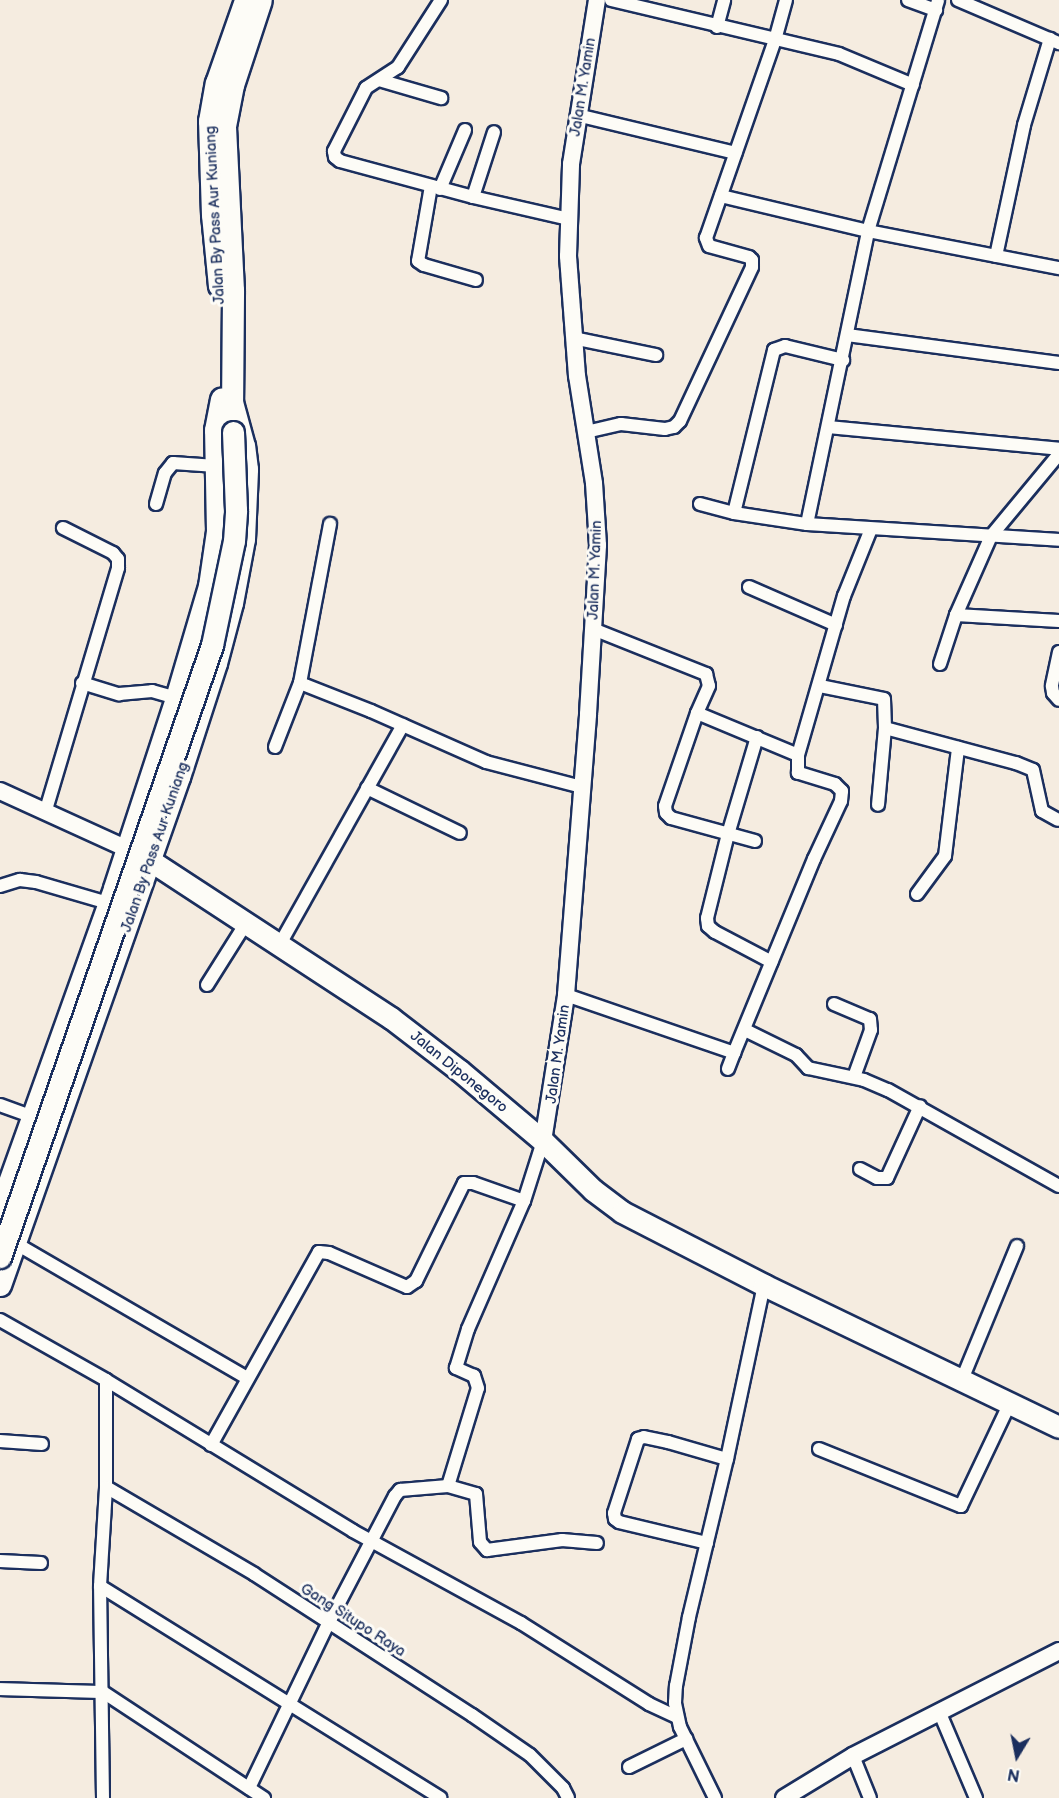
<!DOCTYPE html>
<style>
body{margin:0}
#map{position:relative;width:1059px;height:1798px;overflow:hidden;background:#f5ece0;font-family:"Balsamiq Sans",sans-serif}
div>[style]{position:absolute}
.roads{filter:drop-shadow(2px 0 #1b2f5e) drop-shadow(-2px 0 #1b2f5e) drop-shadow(0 2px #1b2f5e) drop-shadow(0 -2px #1b2f5e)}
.street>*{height:12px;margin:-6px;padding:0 6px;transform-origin:6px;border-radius:6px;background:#fdfcf7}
.secondary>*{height:16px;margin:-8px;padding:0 8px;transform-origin:8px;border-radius:8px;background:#fdfcf7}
.highway>*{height:21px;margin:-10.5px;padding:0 10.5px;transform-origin:10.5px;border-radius:10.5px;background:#fdfcf7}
.bridges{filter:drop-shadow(2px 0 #1b2f5e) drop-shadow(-2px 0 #1b2f5e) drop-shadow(0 2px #1b2f5e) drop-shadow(0 -2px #1b2f5e)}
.highway-bridge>*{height:21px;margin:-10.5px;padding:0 10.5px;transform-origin:10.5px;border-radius:10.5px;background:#fdfcf7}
span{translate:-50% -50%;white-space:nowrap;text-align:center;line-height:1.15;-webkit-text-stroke:6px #fdfcf7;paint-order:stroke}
.street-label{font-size:15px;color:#1b2f5e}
.north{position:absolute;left:987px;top:1726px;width:60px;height:60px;-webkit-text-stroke:4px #fdfcf7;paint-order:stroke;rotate:190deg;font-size:16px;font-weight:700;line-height:24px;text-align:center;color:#1b2f5e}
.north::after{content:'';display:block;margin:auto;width:21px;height:27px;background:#1b2f5e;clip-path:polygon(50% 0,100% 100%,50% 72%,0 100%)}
</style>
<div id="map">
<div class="roads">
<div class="street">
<div style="left:441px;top:0;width:80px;rotate:122.7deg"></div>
<div style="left:398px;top:67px;width:38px;rotate:147deg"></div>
<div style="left:366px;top:88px;width:71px;rotate:116.9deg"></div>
<div style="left:334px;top:151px;width:6px;rotate:81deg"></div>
<div style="left:335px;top:157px;width:6px;rotate:39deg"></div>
<div style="left:340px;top:161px;width:138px;rotate:15.1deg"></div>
<div style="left:473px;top:197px;width:98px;rotate:12.9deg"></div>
<div style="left:611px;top:0;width:234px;rotate:13.3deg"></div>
<div style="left:839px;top:54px;width:80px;rotate:22.7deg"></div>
<div style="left:908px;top:0;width:30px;rotate:20deg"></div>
<div style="left:958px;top:0;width:110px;rotate:23.1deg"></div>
<div style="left:717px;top:27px;width:28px;rotate:-75deg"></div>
<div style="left:379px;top:80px;width:65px;rotate:16.2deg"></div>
<div style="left:577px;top:115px;width:163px;rotate:13.5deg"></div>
<div style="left:431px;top:186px;width:76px;rotate:99.8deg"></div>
<div style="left:418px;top:261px;width:7px;rotate:34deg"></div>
<div style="left:424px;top:265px;width:54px;rotate:16.1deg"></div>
<div style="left:440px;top:189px;width:64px;rotate:-67deg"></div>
<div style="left:721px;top:196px;width:151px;rotate:13.4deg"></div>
<div style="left:868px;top:231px;width:195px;rotate:11deg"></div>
<div style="left:473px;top:197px;width:68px;rotate:-72.1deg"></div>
<div style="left:996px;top:256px;width:134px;rotate:-77.9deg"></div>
<div style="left:1024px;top:125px;width:90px;rotate:-73.2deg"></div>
<div style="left:847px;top:335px;width:214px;rotate:7.5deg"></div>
<div style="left:573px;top:338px;width:85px;rotate:11.6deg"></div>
<div style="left:828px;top:427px;width:232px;rotate:5.4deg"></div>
<div style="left:586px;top:432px;width:36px;rotate:-13deg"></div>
<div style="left:621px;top:424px;width:44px;rotate:6.5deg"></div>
<div style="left:665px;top:429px;width:9px;rotate:-13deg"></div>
<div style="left:674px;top:427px;width:8px;rotate:-45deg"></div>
<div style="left:680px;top:421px;width:170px;rotate:-64.9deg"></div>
<div style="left:752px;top:267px;width:7px;rotate:-90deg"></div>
<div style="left:752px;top:260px;width:4px;rotate:-135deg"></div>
<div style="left:749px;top:257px;width:41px;rotate:-164.6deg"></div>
<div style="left:709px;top:246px;width:9px;rotate:-111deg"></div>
<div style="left:706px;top:238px;width:210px;rotate:-70.8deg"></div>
<div style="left:775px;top:40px;width:41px;rotate:-74.6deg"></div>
<div style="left:156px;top:504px;width:32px;rotate:-74deg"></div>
<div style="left:165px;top:473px;width:13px;rotate:-51deg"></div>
<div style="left:173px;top:463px;width:43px;rotate:4deg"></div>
<div style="left:700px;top:504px;width:35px;rotate:15deg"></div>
<div style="left:734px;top:513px;width:74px;rotate:8.6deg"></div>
<div style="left:807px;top:524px;width:253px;rotate:3.6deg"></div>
<div style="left:734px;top:513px;width:168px;rotate:-76.2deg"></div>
<div style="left:774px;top:350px;width:12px;rotate:-20deg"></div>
<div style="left:785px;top:346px;width:60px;rotate:13.6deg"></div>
<div style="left:807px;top:524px;width:299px;rotate:-78.2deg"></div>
<div style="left:868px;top:231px;width:241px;rotate:-73.1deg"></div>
<div style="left:749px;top:587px;width:95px;rotate:23.6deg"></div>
<div style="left:956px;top:615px;width:103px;rotate:3.3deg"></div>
<div style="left:593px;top:629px;width:122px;rotate:21.7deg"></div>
<div style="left:706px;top:674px;width:12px;rotate:76deg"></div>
<div style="left:709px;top:686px;width:30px;rotate:114deg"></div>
<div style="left:1059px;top:652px;width:35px;rotate:102deg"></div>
<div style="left:1052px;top:686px;width:7px;rotate:82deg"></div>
<div style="left:1053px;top:693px;width:9px;rotate:49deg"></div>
<div style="left:940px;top:664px;width:52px;rotate:-71.9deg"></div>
<div style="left:956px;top:615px;width:86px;rotate:-66.1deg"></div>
<div style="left:991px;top:536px;width:107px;rotate:-50.3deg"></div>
<div style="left:82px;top:683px;width:39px;rotate:17deg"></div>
<div style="left:119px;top:694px;width:33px;rotate:-5deg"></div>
<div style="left:152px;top:691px;width:25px;rotate:16deg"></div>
<div style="left:300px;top:683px;width:76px;rotate:21.5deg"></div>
<div style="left:371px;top:711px;width:126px;rotate:23.9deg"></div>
<div style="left:486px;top:762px;width:99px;rotate:14.6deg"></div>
<div style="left:820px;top:686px;width:65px;rotate:11.5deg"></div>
<div style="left:884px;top:699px;width:29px;rotate:88deg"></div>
<div style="left:885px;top:728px;width:77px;rotate:95.2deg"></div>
<div style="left:885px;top:728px;width:136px;rotate:15deg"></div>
<div style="left:1016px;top:763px;width:18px;rotate:22deg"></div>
<div style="left:1033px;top:770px;width:42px;rotate:77.6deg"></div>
<div style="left:1042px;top:811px;width:18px;rotate:29deg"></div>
<div style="left:757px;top:737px;width:101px;rotate:106.6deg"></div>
<div style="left:728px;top:834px;width:87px;rotate:104deg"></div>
<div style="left:707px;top:918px;width:8px;rotate:83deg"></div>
<div style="left:708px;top:926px;width:9px;rotate:41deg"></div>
<div style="left:715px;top:932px;width:64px;rotate:27.8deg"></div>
<div style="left:275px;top:747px;width:69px;rotate:-68.7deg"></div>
<div style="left:300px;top:683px;width:162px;rotate:-79.3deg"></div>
<div style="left:367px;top:788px;width:103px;rotate:25.8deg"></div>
<div style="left:45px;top:813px;width:256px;rotate:-73.4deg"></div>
<div style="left:118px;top:568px;width:9px;rotate:-90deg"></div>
<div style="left:118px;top:559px;width:8px;rotate:-130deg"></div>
<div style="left:113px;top:553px;width:56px;rotate:-153.4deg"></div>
<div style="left:755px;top:841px;width:87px;rotate:-164.7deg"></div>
<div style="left:671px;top:818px;width:7px;rotate:-135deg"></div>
<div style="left:666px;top:813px;width:7px;rotate:-98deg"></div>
<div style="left:665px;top:806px;width:98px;rotate:-71deg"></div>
<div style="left:697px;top:713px;width:109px;rotate:22.6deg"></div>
<div style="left:0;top:886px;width:21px;rotate:-17deg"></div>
<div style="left:20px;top:880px;width:16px;rotate:7deg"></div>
<div style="left:36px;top:882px;width:75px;rotate:16.3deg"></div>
<div style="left:917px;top:894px;width:47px;rotate:-53.6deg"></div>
<div style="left:945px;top:856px;width:109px;rotate:-83.1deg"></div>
<div style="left:280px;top:944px;width:251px;rotate:-60.7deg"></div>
<div style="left:207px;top:985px;width:73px;rotate:-57.8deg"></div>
<div style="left:566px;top:995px;width:178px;rotate:19deg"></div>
<div style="left:734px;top:1053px;width:17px;rotate:111deg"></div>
<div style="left:834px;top:1004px;width:39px;rotate:23deg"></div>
<div style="left:870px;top:1019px;width:11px;rotate:85deg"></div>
<div style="left:871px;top:1030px;width:50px;rotate:109.9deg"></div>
<div style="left:745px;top:1030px;width:57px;rotate:26.1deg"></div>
<div style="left:796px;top:1055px;width:18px;rotate:47deg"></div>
<div style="left:808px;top:1068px;width:57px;rotate:12.1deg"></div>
<div style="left:864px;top:1080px;width:26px;rotate:23deg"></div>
<div style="left:888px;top:1090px;width:196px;rotate:29.3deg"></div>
<div style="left:734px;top:1053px;width:210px;rotate:-67.6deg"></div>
<div style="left:814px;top:859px;width:64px;rotate:-65deg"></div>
<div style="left:841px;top:801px;width:10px;rotate:-84deg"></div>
<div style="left:842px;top:791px;width:10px;rotate:-135deg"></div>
<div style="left:835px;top:784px;width:39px;rotate:-163deg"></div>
<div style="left:798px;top:773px;width:18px;rotate:-90deg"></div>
<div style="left:798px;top:755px;width:166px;rotate:-73.9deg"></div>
<div style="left:844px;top:596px;width:72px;rotate:-68.1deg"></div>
<div style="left:0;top:1105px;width:35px;rotate:20deg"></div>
<div style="left:860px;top:1169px;width:19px;rotate:28deg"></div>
<div style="left:877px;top:1178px;width:10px"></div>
<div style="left:887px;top:1178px;width:79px;rotate:-65.4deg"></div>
<div style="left:15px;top:1243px;width:268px;rotate:30.2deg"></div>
<div style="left:0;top:1320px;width:122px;rotate:29.5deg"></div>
<div style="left:106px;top:1380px;width:289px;rotate:31.4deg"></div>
<div style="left:353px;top:1531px;width:192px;rotate:28.7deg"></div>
<div style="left:521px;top:1623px;width:151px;rotate:32.3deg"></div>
<div style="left:649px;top:1704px;width:31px;rotate:25deg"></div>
<div style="left:106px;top:1380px;width:107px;rotate:90deg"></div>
<div style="left:106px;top:1487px;width:172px;rotate:30.4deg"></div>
<div style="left:254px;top:1574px;width:260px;rotate:32.9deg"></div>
<div style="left:472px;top:1715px;width:70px;rotate:34.6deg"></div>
<div style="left:530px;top:1755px;width:47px;rotate:45deg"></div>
<div style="left:563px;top:1788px;width:11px;rotate:63deg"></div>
<div style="left:961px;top:1382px;width:147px;rotate:-67.6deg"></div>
<div style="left:0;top:1441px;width:42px;rotate:4.1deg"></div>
<div style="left:211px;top:1445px;width:221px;rotate:-60.8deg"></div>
<div style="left:319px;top:1252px;width:10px;rotate:6deg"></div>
<div style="left:329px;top:1253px;width:85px;rotate:23.6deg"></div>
<div style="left:407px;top:1287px;width:11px;rotate:-34deg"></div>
<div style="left:416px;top:1281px;width:109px;rotate:-63.9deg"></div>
<div style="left:464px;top:1183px;width:9px"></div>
<div style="left:473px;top:1183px;width:54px;rotate:19.4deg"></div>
<div style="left:819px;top:1449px;width:153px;rotate:21.9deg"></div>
<div style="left:961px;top:1506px;width:112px;rotate:-64.6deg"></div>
<div style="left:448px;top:1486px;width:29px;rotate:16deg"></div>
<div style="left:476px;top:1494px;width:48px;rotate:85.2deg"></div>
<div style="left:480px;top:1542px;width:11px;rotate:49deg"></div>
<div style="left:487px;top:1550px;width:76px;rotate:-7.6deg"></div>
<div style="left:562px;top:1540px;width:35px;rotate:5deg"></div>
<div style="left:707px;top:1543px;width:90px;rotate:-166.6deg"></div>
<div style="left:619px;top:1522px;width:5px;rotate:-143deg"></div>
<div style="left:615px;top:1519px;width:6px;rotate:-99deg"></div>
<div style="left:614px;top:1513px;width:78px;rotate:-72deg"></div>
<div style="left:638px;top:1439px;width:6px;rotate:-18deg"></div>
<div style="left:644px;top:1437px;width:25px;rotate:12deg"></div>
<div style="left:668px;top:1442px;width:61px;rotate:16.1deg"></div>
<div style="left:0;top:1561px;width:41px;rotate:2.8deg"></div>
<div style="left:100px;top:1586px;width:401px;rotate:31.9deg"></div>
<div style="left:0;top:1689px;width:103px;rotate:1.7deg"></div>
<div style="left:103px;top:1692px;width:193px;rotate:33.4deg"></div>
<div style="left:939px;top:1711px;width:95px;rotate:67deg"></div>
<div style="left:853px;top:1756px;width:45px;rotate:68deg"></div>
<div style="left:629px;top:1767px;width:64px;rotate:-26.2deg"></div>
<div style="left:249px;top:1788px;width:184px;rotate:-64.3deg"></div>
<div style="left:329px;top:1622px;width:142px;rotate:-62.4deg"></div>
<div style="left:395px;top:1496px;width:8px;rotate:-50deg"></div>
<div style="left:400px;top:1490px;width:48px;rotate:-4.8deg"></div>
<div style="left:448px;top:1486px;width:102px;rotate:-73deg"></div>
<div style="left:478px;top:1388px;width:13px;rotate:-108deg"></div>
<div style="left:474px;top:1376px;width:20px;rotate:-156deg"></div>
<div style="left:456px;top:1368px;width:41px;rotate:-72.9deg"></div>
<div style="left:468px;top:1329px;width:140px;rotate:-66.4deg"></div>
<div style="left:524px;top:1201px;width:63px;rotate:-72.4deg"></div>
<div style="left:103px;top:1798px;width:212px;rotate:-90.8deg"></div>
<div style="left:100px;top:1586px;width:99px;rotate:-86.5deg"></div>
<div style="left:715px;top:1798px;width:79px;rotate:-116.2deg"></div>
<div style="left:680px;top:1727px;width:25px;rotate:-102deg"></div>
<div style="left:675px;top:1703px;width:17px;rotate:-87deg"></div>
<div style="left:676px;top:1686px;width:70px;rotate:-79.3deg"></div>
<div style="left:689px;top:1617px;width:163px;rotate:-76.5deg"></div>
<div style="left:727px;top:1459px;width:178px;rotate:-78deg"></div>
</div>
<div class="secondary">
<div style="left:0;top:791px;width:140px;rotate:24.5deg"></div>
<div style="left:543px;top:1141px;width:148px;rotate:-81deg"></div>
<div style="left:566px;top:995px;width:282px;rotate:-85.5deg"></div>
<div style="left:588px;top:714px;width:169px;rotate:-86.6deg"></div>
<div style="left:598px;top:545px;width:62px;rotate:-93.7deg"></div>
<div style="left:594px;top:483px;width:108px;rotate:-99deg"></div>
<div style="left:577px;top:376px;width:120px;rotate:-94.3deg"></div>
<div style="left:568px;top:256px;width:92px;rotate:-88.1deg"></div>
<div style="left:571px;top:164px;width:166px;rotate:-81deg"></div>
<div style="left:784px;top:1798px;width:81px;rotate:-31.3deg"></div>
<div style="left:853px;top:1756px;width:231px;rotate:-27deg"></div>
</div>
<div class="highway">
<div style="left:219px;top:286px;width:71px;rotate:-95.6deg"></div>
<div style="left:212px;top:215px;width:94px;rotate:-91.8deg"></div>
<div style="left:209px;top:121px;width:39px;rotate:-80deg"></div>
<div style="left:216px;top:83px;width:88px;rotate:-70.7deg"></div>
<div style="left:232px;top:410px;width:120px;rotate:-89.5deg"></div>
<div style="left:233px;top:290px;width:164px;rotate:-92.8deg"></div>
<div style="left:225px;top:126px;width:42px;rotate:-79deg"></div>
<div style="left:233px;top:85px;width:89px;rotate:-71.8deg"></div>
<div style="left:151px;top:861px;width:287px;rotate:33.2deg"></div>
<div style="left:391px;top:1018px;width:87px;rotate:37.5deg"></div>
<div style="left:460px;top:1071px;width:109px;rotate:40.1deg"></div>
<div style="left:543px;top:1141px;width:70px;rotate:44.4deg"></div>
<div style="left:593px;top:1190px;width:36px;rotate:37deg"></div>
<div style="left:622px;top:1212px;width:160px;rotate:27.2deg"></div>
<div style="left:764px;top:1285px;width:327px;rotate:25.7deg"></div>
<div style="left:0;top:1207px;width:339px;rotate:-70.3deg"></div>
<div style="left:114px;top:888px;width:200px;rotate:-71.9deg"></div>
<div style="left:176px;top:698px;width:117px;rotate:-73.6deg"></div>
<div style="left:209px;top:586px;width:56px;rotate:-81.7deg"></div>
<div style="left:217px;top:531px;width:101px;rotate:-91.1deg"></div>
<div style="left:215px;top:430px;width:32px;rotate:-79deg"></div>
<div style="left:0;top:1285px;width:539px;rotate:-70.59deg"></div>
<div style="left:179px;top:777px;width:120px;rotate:-72deg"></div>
<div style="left:216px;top:663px;width:62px;rotate:-75.1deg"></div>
<div style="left:232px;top:603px;width:65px;rotate:-79.4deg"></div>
<div style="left:244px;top:539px;width:70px;rotate:-87.5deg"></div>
<div style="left:247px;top:469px;width:23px;rotate:-97deg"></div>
<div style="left:244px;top:446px;width:50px;rotate:-105.2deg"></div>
</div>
</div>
<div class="bridges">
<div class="highway-bridge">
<div style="left:0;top:1257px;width:648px;rotate:-70.89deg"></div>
<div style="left:212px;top:645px;width:106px;rotate:-78.1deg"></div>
<div style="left:234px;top:541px;width:31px;rotate:-86deg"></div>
<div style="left:236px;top:510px;width:78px;rotate:-92.2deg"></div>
</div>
</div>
<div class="street-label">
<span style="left:583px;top:87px;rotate:-81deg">Jalan M. Yamin</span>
<span style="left:215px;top:215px;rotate:-93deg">Jalan By Pass Aur Kuniang</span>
<span style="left:595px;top:570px;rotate:-88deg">Jalan M. Yamin</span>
<span style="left:155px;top:847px;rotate:-71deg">Jalan By Pass Aur Kuniang</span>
<span style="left:558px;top:1054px;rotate:-82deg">Jalan M. Yamin</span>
<span style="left:459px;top:1072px;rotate:39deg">Jalan Diponegoro</span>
<span style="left:353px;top:1620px;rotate:33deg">Gang Situpo Raya</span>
</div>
<div class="north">N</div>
</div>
